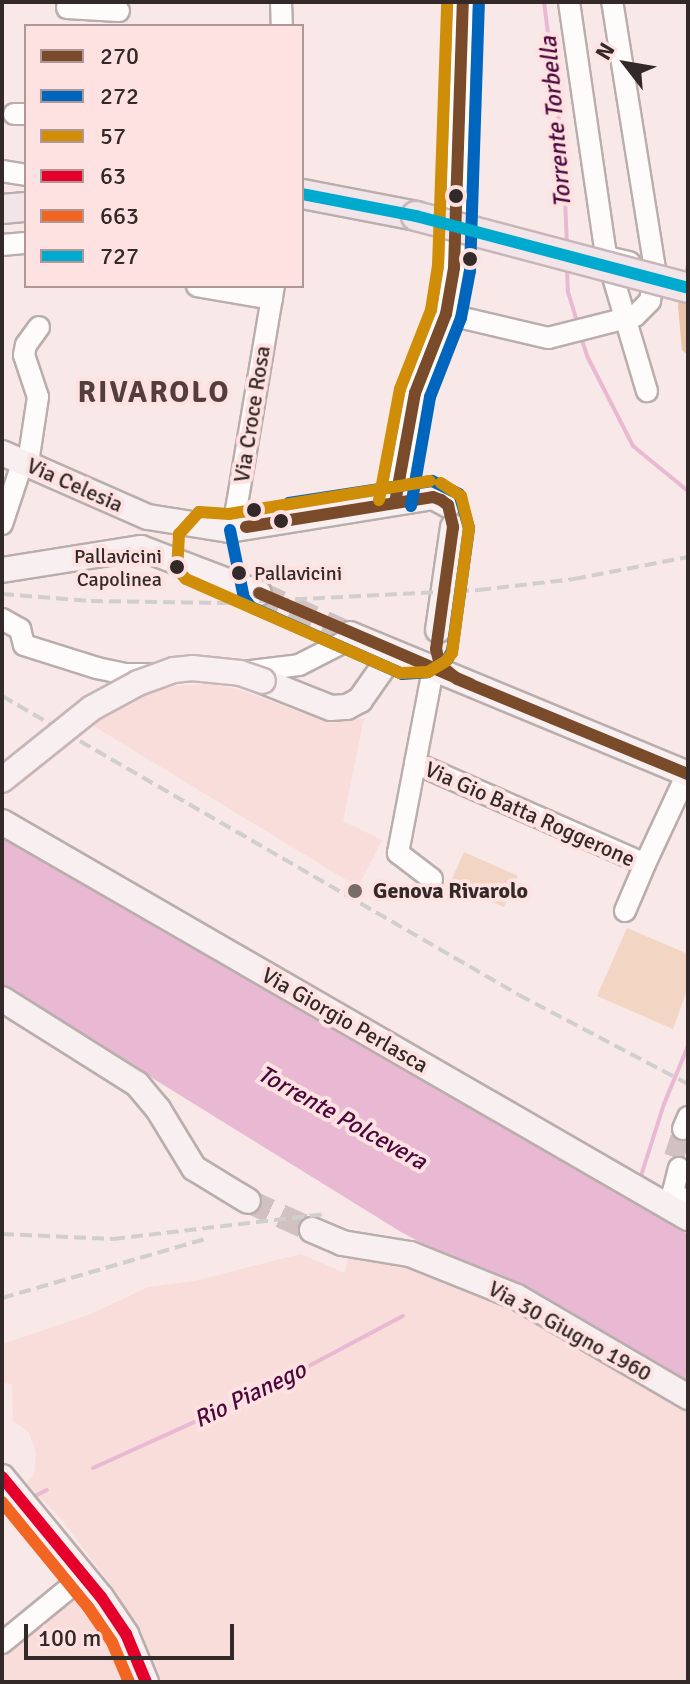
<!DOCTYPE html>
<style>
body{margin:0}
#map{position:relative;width:690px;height:1684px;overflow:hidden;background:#f8e8e7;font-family:Signika,sans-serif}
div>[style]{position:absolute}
.built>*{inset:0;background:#f8dddb}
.green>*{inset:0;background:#f2d5c2;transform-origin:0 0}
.forest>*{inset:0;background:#e9c4ab}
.water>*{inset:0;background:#e9b9d4}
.stream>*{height:4px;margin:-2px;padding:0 2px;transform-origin:2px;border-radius:2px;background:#e9b9d4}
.minor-tunnel>*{height:20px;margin-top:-10px;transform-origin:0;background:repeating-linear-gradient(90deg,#d1c2c1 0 20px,transparent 0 30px)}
.major-tunnel>*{height:24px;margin-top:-12px;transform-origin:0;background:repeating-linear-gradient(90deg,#d1c2c1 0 24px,transparent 0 36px)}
.roads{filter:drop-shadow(2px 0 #baaead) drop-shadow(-2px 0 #baaead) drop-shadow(0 2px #baaead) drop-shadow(0 -2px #baaead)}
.minor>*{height:20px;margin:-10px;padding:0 10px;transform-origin:10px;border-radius:10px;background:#fefcfb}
.major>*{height:24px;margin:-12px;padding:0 12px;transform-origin:12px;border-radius:12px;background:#f7eff0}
.highway>*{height:28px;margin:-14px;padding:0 14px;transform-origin:14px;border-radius:14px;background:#f2e5e9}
.rail>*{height:4px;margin-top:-2px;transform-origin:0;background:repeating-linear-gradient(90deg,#d2cecd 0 12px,transparent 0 18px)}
.bridges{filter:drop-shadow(2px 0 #c8b5b8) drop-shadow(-2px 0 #c8b5b8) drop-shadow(0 2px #c8b5b8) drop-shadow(0 -2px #c8b5b8)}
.major-bridge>*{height:24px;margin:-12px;padding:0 12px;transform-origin:12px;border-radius:12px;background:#f7eff0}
.highway-bridge>*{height:28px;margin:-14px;padding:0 14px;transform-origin:14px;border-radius:14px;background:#f2e5e9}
.bus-1>*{height:12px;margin:-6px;padding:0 6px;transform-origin:6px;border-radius:6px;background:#7a4b2a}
.bus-2>*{height:12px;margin:-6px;padding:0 6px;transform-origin:6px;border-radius:6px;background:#0065bd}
.bus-3>*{height:12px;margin:-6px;padding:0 6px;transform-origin:6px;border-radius:6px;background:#d08d08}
.bus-4>*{height:12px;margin:-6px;padding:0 6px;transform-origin:6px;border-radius:6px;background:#e4002b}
.bus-5>*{height:12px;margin:-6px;padding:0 6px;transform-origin:6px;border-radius:6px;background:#f26522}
.bus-6>*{height:12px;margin:-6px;padding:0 6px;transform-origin:6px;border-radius:6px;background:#00a9ce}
.dots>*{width:22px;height:22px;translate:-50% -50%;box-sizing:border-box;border:4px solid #fee2e1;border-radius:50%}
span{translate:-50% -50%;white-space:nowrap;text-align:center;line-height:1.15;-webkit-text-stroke:8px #fee2e1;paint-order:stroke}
.bus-label{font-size:20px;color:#332928}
.right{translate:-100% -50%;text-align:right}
.left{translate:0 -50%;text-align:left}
.street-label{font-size:22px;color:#332928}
.poi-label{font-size:22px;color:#332928;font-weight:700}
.water-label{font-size:24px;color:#4d063c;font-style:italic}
.district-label{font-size:30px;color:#533d3d;font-weight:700;letter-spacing:2px}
.frame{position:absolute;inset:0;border:4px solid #332928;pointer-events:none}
.legend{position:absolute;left:24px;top:24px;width:280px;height:264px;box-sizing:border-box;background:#fee2e1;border:2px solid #ad9897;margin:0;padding:10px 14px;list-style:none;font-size:24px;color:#332928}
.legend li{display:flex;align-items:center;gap:16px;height:40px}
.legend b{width:40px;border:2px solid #ad9897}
.north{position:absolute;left:586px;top:24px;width:80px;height:80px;-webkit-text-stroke:6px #fee2e1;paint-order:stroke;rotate:301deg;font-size:22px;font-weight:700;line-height:32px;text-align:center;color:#332928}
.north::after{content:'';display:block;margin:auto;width:28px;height:36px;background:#332928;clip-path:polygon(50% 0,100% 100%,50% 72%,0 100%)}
.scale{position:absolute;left:24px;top:1624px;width:210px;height:36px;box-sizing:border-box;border:4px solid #332928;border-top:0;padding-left:10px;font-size:24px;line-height:28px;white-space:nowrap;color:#332928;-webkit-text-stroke:6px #fee2e1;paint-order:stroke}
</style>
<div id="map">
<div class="built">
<div style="clip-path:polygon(210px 684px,237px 689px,330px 723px,364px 718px,343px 821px,382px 840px,358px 887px,92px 725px,147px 693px,173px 686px)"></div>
<div style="clip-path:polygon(301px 1254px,345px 1273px,348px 1256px,405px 1261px,505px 1305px,688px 1410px,688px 1682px,159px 1682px,117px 1593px,62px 1520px,27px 1483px,34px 1474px,36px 1452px,28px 1431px,13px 1421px,12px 1384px,2px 1383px,2px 1344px,91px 1314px,148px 1287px,194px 1281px)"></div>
<div style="clip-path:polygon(82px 1589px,108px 1630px,132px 1682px,2px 1682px,2px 1653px)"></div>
</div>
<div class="green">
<div style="left:464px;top:852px;width:59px;height:34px;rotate:24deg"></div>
<div style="clip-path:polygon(627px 928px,688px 954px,688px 987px,673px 1029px,597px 996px)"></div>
</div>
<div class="forest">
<div style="clip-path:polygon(688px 254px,688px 355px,682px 350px,678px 306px)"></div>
</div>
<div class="water">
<div style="clip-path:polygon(2px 833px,688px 1234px,688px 1385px,401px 1232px,2px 985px)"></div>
</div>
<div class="stream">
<div style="left:544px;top:2px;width:152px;rotate:82.8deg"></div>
<div style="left:563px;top:153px;width:93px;rotate:87.5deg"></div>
<div style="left:567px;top:267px;width:25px;rotate:88deg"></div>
<div style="left:568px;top:292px;width:34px;rotate:73deg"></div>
<div style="left:581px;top:337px;width:20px;rotate:72deg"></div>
<div style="left:587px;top:356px;width:101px;rotate:62.9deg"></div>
<div style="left:633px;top:446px;width:71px;rotate:39.3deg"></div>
<div style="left:640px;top:1179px;width:79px;rotate:-72.3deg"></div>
<div style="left:664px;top:1104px;width:63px;rotate:-67.5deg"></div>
<div style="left:93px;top:1468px;width:181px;rotate:-24.4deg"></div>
<div style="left:258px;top:1393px;width:164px;rotate:-28deg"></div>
<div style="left:29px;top:1499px;width:20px;rotate:-27deg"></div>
<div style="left:2px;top:1513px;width:13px;rotate:-27deg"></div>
</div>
<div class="minor-tunnel">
<div style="left:674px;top:1157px;width:29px;rotate:-72deg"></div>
</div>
<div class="major-tunnel">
<div style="left:259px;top:593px;width:100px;rotate:24.3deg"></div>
<div style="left:248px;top:1201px;width:70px;rotate:24.4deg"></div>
</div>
<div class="roads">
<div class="minor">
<div style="left:281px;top:2px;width:24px;rotate:88deg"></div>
<div style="left:569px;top:2px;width:250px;rotate:81.7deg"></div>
<div style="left:605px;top:249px;width:8px;rotate:76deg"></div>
<div style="left:607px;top:257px;width:23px;rotate:13deg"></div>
<div style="left:67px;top:8px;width:52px;rotate:3.3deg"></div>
<div style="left:14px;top:114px;width:12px"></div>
<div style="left:2px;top:171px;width:24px;rotate:9deg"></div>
<div style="left:2px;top:245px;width:24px;rotate:-5deg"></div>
<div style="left:607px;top:257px;width:140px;rotate:73.4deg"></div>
<div style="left:197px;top:286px;width:76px;rotate:9.8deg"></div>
<div style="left:446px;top:314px;width:105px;rotate:13.2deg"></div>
<div style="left:548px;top:338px;width:90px;rotate:-14.2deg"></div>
<div style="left:635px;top:316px;width:21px;rotate:-45deg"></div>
<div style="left:650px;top:301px;width:32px;rotate:-81deg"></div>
<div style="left:655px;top:269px;width:270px;rotate:-99.1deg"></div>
<div style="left:28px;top:463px;width:67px;rotate:-81.4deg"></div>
<div style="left:38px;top:397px;width:44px;rotate:-108.4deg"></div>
<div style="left:24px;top:355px;width:10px;rotate:-79deg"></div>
<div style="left:26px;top:345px;width:22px;rotate:-54deg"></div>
<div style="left:395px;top:503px;width:112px;rotate:-79.7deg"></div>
<div style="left:415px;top:393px;width:85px;rotate:-68.6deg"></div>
<div style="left:446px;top:314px;width:47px;rotate:-80.1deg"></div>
<div style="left:454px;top:268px;width:266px;rotate:-88.1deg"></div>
<div style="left:2px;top:524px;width:66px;rotate:-71.6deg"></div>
<div style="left:246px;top:527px;width:20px;rotate:-120deg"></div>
<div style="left:236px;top:510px;width:227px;rotate:-80.4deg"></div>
<div style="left:2px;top:619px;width:21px;rotate:29deg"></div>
<div style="left:20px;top:629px;width:16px;rotate:76deg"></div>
<div style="left:24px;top:645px;width:77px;rotate:17.5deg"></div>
<div style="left:97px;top:668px;width:29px;rotate:12deg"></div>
<div style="left:125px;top:674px;width:30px"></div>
<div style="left:243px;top:672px;width:56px;rotate:-7.1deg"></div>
<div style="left:299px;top:665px;width:64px;rotate:-27deg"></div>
<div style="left:415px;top:763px;width:251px;rotate:23.7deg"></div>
<div style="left:645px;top:864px;width:99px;rotate:-65deg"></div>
<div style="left:432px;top:879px;width:43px;rotate:-142.6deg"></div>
<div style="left:398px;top:853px;width:186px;rotate:-79.2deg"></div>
<div style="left:625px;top:911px;width:51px;rotate:-66.9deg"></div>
<div style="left:683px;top:1129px;width:13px;rotate:-67deg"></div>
<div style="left:679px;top:1168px;width:25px;rotate:104deg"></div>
<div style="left:673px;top:1192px;width:19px;rotate:36deg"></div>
<div style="left:2px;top:1643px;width:107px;rotate:-39.3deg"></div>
</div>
<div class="major">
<div style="left:2px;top:453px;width:159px;rotate:23.7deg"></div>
<div style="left:148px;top:517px;width:82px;rotate:9.1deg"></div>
<div style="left:229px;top:530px;width:207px;rotate:-9.2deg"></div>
<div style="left:433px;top:497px;width:17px;rotate:28deg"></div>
<div style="left:2px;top:570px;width:141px;rotate:-9deg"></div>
<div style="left:141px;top:548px;width:126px;rotate:20.9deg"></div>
<div style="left:438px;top:630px;width:104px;rotate:-81.7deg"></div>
<div style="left:350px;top:634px;width:366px;rotate:22.5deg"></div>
<div style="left:263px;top:681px;width:73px;rotate:21.7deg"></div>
<div style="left:331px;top:708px;width:16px;rotate:-4deg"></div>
<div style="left:347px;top:707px;width:15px;rotate:-28deg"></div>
<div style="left:360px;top:700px;width:57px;rotate:-54.9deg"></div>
<div style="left:2px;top:822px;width:792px;rotate:30deg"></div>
<div style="left:2px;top:999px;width:160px;rotate:32.2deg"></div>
<div style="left:137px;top:1084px;width:33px;rotate:50deg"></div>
<div style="left:158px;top:1109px;width:69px;rotate:58.6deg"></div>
<div style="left:194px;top:1168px;width:63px;rotate:31.4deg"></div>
<div style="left:312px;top:1230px;width:33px;rotate:23deg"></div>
<div style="left:342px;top:1243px;width:69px;rotate:9.2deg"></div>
<div style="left:410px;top:1254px;width:115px;rotate:21.9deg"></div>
<div style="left:517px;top:1297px;width:198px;rotate:30.3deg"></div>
<div style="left:2px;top:1477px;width:156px;rotate:50.5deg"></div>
<div style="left:101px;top:1597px;width:45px;rotate:56deg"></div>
<div style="left:126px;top:1634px;width:52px;rotate:67.4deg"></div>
</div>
<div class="highway">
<div style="left:302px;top:194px;width:116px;rotate:10.9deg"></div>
<div style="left:2px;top:209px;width:24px;rotate:-5deg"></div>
</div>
</div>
<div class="rail">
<div style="left:2px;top:594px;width:89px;rotate:4.5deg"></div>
<div style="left:91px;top:601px;width:132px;rotate:0.9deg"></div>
<div style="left:223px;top:603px;width:256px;rotate:-2.9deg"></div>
<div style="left:479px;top:590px;width:96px;rotate:-6.6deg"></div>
<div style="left:574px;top:579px;width:116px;rotate:-10.9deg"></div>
<div style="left:2px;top:696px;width:597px;rotate:30.04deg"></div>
<div style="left:519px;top:995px;width:191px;rotate:27.8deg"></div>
<div style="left:2px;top:1234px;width:111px;rotate:2.6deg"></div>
<div style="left:113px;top:1239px;width:214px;rotate:-6.7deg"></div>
<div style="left:2px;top:1298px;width:216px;rotate:-16.2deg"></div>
</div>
<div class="bridges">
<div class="major-bridge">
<div style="left:2px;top:780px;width:115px;rotate:-38.7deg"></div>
<div style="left:92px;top:708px;width:52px;rotate:-28.5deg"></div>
<div style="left:138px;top:683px;width:38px;rotate:-20deg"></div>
<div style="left:174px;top:670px;width:18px;rotate:-6deg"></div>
<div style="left:192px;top:668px;width:48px;rotate:5.9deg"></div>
<div style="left:240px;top:673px;width:24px;rotate:19deg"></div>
</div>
<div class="highway-bridge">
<div style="left:416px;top:216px;width:281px;rotate:14.8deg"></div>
</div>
</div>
<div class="bus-1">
<div style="left:395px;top:503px;width:112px;rotate:-79.7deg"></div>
<div style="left:415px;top:393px;width:85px;rotate:-68.6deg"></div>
<div style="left:446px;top:314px;width:47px;rotate:-80.1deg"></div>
<div style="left:454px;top:268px;width:266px;rotate:-88.1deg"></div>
<div style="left:246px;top:527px;width:189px;rotate:-9.1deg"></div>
<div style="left:433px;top:497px;width:9px;rotate:21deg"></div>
<div style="left:441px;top:500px;width:9px;rotate:36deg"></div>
<div style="left:448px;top:505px;width:23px;rotate:77deg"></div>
<div style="left:453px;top:527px;width:123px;rotate:97.9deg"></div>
<div style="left:436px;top:649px;width:16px;rotate:76deg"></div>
<div style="left:440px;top:665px;width:22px;rotate:39deg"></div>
<div style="left:457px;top:679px;width:250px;rotate:22.4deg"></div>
<div style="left:259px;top:593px;width:230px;rotate:23.3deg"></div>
</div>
<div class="bus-2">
<div style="left:411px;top:506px;width:111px;rotate:-80.1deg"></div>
<div style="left:430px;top:397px;width:85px;rotate:-68.6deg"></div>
<div style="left:461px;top:318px;width:48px;rotate:-79.2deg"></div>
<div style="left:470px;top:271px;width:268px;rotate:-88.1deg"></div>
<div style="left:230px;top:530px;width:69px;rotate:78.4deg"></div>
<div style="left:244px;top:598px;width:11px;rotate:52deg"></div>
<div style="left:251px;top:607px;width:165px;rotate:23.9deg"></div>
<div style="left:402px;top:674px;width:26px;rotate:-4deg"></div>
<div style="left:428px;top:672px;width:22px;rotate:-32deg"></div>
<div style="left:447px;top:660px;width:10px;rotate:-61deg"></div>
<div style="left:452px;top:651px;width:124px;rotate:-82.1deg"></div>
<div style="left:469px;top:528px;width:35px;rotate:-106deg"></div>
<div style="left:459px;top:494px;width:30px;rotate:-154deg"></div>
<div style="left:432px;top:481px;width:145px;rotate:171.3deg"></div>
</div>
<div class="bus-3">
<div style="left:430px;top:481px;width:204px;rotate:170.7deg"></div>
<div style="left:229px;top:514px;width:30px;rotate:-176deg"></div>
<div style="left:199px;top:512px;width:30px;rotate:132deg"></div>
<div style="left:179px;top:534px;width:35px;rotate:93deg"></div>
<div style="left:177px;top:569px;width:13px;rotate:48deg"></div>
<div style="left:186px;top:579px;width:234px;rotate:23.7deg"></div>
<div style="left:400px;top:673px;width:28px;rotate:-2deg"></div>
<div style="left:428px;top:672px;width:21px;rotate:-31deg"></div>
<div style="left:446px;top:661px;width:10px;rotate:-53deg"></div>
<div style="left:452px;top:653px;width:126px;rotate:-82.3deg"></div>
<div style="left:469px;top:528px;width:33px;rotate:-104deg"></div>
<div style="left:461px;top:496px;width:24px;rotate:-147deg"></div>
<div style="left:379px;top:500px;width:113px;rotate:-79.3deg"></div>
<div style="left:400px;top:389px;width:85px;rotate:-68.6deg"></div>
<div style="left:431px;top:310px;width:45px;rotate:-81deg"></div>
<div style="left:438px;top:266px;width:264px;rotate:-88deg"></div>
</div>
<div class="bus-4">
<div style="left:2px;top:1477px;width:156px;rotate:50.5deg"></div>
<div style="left:101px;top:1597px;width:45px;rotate:56deg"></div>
<div style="left:126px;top:1634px;width:52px;rotate:67.4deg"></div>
</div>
<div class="bus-5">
<div style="left:2px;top:1502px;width:136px;rotate:50.7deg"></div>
<div style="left:88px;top:1607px;width:42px;rotate:55.6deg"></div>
<div style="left:112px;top:1642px;width:43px;rotate:67deg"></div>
</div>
<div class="bus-6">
<div style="left:302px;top:194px;width:116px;rotate:10.9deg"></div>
<div style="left:416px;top:216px;width:281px;rotate:14.8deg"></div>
</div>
<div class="dots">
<div style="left:456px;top:196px;background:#332928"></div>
<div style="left:470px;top:259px;background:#332928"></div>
<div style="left:254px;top:510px;background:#332928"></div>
<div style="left:281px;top:521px;background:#332928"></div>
<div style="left:177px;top:567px;background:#332928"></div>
<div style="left:239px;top:573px;background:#332928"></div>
<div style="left:355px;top:891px;background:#786c6b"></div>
</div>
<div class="bus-label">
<span class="right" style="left:162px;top:568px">Pallavicini<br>Capolinea</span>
<span class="left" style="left:254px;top:573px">Pallavicini</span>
</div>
<div class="street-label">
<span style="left:252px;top:414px;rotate:-81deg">Via Croce Rosa</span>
<span style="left:75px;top:485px;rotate:24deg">Via Celesia</span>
<span style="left:530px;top:814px;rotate:24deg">Via Gio Batta Roggerone</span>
<span style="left:345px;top:1020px;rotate:30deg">Via Giorgio Perlasca</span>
<span style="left:570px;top:1331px;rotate:29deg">Via 30 Giugno 1960</span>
</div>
<div class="poi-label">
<span class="left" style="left:373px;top:891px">Genova Rivarolo</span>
</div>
<div class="water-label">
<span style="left:556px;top:122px;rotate:-95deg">Torrente Torbella</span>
<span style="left:342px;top:1118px;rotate:29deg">Torrente Polcevera</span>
<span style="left:250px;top:1395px;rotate:-26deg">Rio Pianego</span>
</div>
<div class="district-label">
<span style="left:154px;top:393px">RIVAROLO</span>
</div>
<div class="frame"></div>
<ul class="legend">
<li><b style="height:10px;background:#7a4b2a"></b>270</li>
<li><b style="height:10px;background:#0065bd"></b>272</li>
<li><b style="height:10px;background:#d08d08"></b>57</li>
<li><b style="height:10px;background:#e4002b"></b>63</li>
<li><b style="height:10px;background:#f26522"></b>663</li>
<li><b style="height:10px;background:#00a9ce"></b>727</li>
</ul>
<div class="north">N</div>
<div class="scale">100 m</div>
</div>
